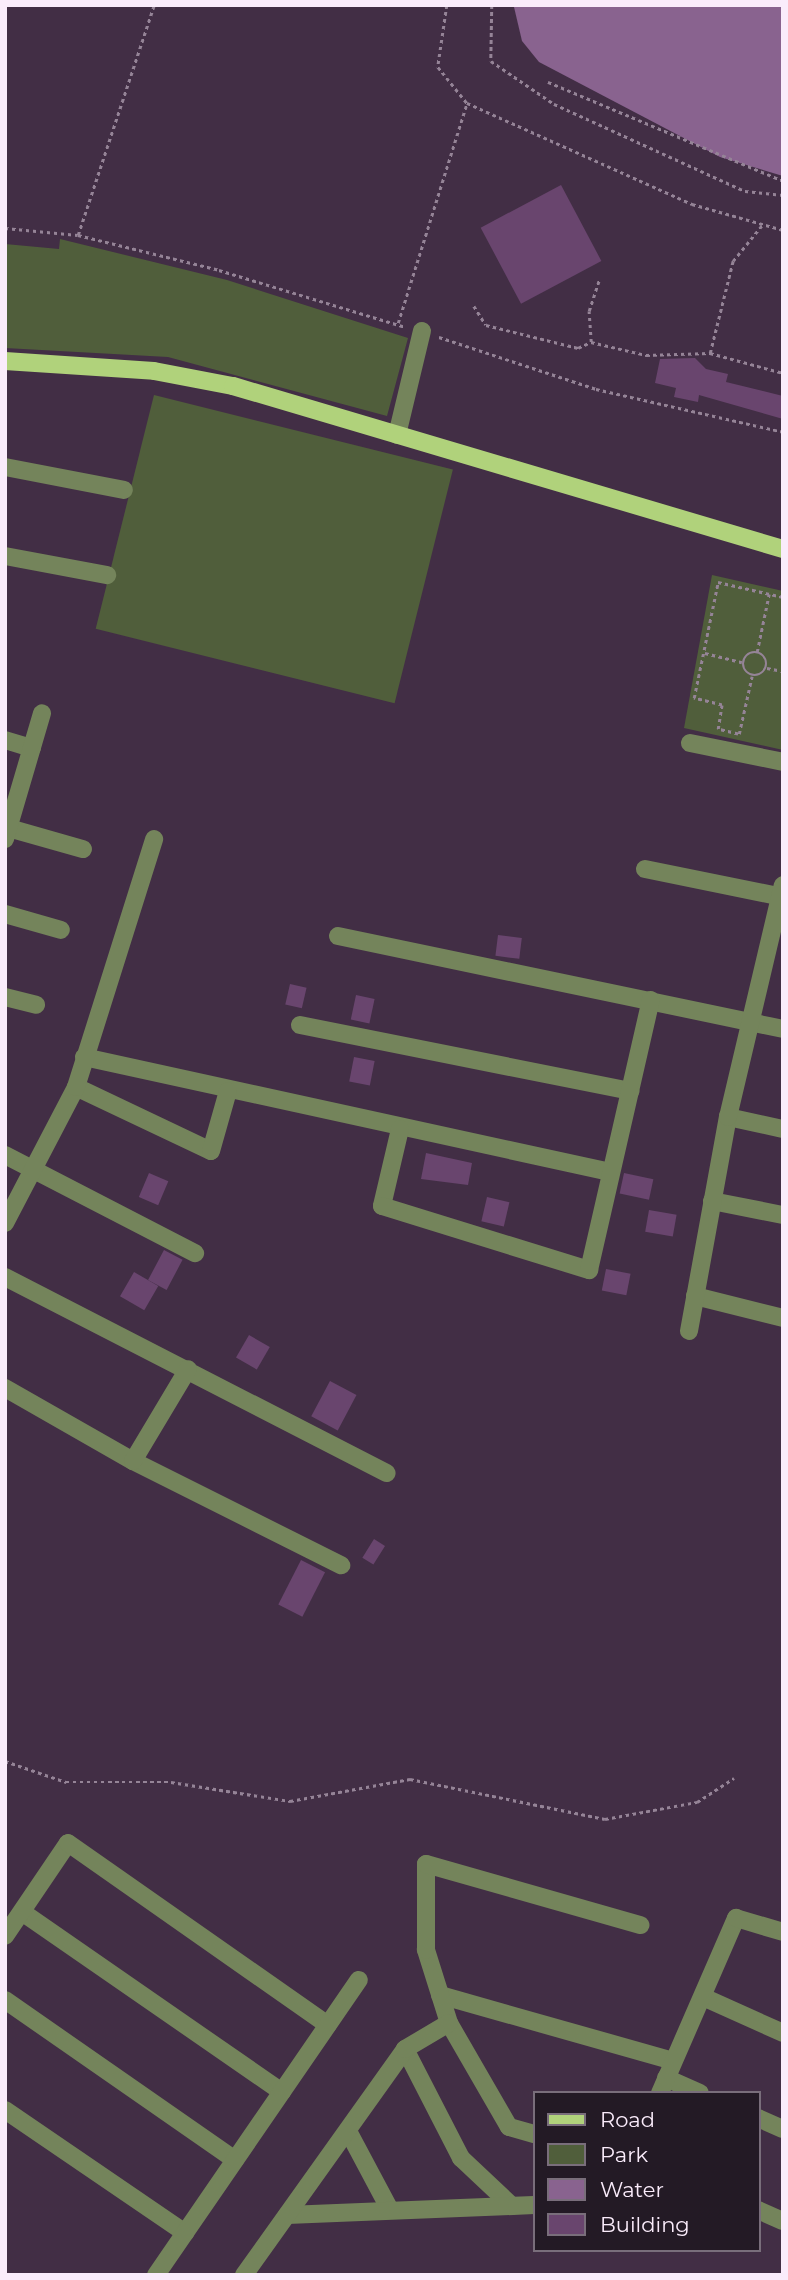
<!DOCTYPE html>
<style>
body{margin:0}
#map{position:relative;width:788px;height:2280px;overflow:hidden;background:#422e45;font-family:Montserrat,sans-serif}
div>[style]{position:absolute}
.green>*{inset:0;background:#505e3b;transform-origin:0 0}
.water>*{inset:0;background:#89638f}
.building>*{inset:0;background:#69456e;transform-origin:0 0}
.path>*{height:2.5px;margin-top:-1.25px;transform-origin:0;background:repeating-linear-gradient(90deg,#958497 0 3.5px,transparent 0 7px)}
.path>.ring{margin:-1.25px;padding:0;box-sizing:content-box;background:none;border:2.5px solid #958497;border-radius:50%}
.minor>*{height:18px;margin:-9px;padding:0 9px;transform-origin:9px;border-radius:9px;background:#74845b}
.major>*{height:18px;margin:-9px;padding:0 9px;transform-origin:9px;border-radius:9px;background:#b0d27b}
span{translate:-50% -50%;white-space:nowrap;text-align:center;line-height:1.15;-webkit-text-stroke:6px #231a25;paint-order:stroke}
.frame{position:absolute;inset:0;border:7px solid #faecfb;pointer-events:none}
.legend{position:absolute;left:533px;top:2091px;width:228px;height:161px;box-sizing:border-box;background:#231a25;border:2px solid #796e7b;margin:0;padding:9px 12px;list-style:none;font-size:21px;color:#faecfb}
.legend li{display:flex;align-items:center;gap:14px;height:35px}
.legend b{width:35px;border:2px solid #796e7b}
</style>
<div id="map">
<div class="green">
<div style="clip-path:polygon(60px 239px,227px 280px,408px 338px,387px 416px,168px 357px,5px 348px,5px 244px,59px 249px)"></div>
<div style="left:154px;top:395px;width:308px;height:241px;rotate:14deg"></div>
<div style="clip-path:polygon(712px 575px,783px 591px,783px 750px,684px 728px)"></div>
</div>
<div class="water">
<div style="clip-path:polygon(783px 5px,783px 176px,720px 157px,539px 62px,522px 41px,514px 7px)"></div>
</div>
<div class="building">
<div style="left:561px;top:185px;width:86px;height:91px;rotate:62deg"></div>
<div style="clip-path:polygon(695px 358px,706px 369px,728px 374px,726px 382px,783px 396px,783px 419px,699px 395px,698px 402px,674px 397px,676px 388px,655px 383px,660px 359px)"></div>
<div style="left:498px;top:935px;width:24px;height:21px;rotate:7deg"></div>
<div style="left:290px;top:984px;width:17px;height:21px;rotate:13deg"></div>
<div style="left:356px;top:995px;width:19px;height:25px;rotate:12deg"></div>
<div style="left:354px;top:1057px;width:21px;height:25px;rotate:11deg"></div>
<div style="clip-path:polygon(426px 1153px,472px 1163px,468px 1185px,421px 1179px)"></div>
<div style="left:149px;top:1173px;width:21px;height:26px;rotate:23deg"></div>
<div style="left:624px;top:1173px;width:30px;height:21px;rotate:12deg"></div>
<div style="left:487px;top:1197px;width:23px;height:25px;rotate:13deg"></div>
<div style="left:649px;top:1210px;width:28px;height:22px;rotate:10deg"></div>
<div style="left:164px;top:1250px;width:21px;height:34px;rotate:28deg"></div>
<div style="left:606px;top:1269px;width:25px;height:22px;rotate:11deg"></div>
<div style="left:134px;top:1272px;width:28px;height:28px;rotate:30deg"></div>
<div style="left:249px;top:1335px;width:24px;height:26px;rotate:30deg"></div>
<div style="left:330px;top:1381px;width:30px;height:40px;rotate:28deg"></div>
<div style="left:374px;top:1539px;width:13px;height:22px;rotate:32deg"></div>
<div style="left:301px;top:1560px;width:27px;height:50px;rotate:27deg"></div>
</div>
<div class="path">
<div style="left:447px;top:5px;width:63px;rotate:98.3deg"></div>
<div style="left:438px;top:67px;width:46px;rotate:51.1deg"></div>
<div style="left:467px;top:103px;width:247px;rotate:24.2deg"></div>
<div style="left:692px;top:204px;width:95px;rotate:15.9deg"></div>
<div style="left:492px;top:5px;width:56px;rotate:91deg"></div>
<div style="left:491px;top:61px;width:76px;rotate:34.3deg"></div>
<div style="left:554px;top:104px;width:210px;rotate:24.5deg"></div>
<div style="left:745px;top:191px;width:38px;rotate:6deg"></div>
<div style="left:548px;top:82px;width:255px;rotate:22.8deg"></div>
<div style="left:5px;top:228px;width:73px;rotate:5.5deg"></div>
<div style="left:78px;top:235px;width:145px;rotate:13.9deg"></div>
<div style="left:219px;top:270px;width:195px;rotate:17deg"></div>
<div style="left:78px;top:235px;width:242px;rotate:-71.7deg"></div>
<div style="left:474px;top:306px;width:22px;rotate:58deg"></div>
<div style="left:486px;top:325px;width:95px;rotate:14deg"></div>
<div style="left:578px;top:348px;width:14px;rotate:-25deg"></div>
<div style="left:591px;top:342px;width:31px;rotate:-94deg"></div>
<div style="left:589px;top:311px;width:32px;rotate:-72deg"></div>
<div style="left:398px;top:323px;width:231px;rotate:-72.6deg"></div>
<div style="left:439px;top:337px;width:165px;rotate:18.3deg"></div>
<div style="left:596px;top:389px;width:192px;rotate:12.9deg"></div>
<div style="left:591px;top:342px;width:57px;rotate:13.3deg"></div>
<div style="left:646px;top:355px;width:64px;rotate:-1.8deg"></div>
<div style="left:710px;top:353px;width:76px;rotate:15.3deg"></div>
<div style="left:710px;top:353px;width:95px;rotate:-76deg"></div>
<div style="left:733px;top:261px;width:48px;rotate:-51deg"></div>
<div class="ring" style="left:743px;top:652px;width:21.5px;height:21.5px"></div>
<div style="left:757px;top:652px;width:59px;rotate:-78.3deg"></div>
<div style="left:705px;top:653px;width:38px;rotate:14deg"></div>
<div style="left:767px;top:668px;width:16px;rotate:11deg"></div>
<div style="left:738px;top:734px;width:21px;rotate:-166deg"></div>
<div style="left:718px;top:729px;width:24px;rotate:-81deg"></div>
<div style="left:722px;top:705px;width:29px;rotate:-166deg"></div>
<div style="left:694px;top:698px;width:118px;rotate:-78.3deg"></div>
<div style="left:718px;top:582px;width:67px;rotate:13deg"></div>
<div style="left:739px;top:734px;width:59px;rotate:-77.4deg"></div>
<div style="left:5px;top:1761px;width:65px;rotate:19deg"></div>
<div style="left:66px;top:1782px;width:105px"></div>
<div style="left:171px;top:1782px;width:121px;rotate:9.1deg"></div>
<div style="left:290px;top:1801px;width:122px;rotate:-10.4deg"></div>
<div style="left:410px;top:1779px;width:199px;rotate:11.6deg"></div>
<div style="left:605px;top:1819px;width:94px;rotate:-10.5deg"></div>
<div style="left:697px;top:1802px;width:44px;rotate:-33deg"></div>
</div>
<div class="minor">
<div style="left:397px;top:435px;width:107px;rotate:-76.5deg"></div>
<div style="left:5px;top:467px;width:121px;rotate:10.9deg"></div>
<div style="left:5px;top:556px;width:104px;rotate:10.6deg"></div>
<div style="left:5px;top:740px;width:28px;rotate:17deg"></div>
<div style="left:690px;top:743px;width:95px;rotate:11.5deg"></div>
<div style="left:5px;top:827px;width:81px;rotate:15.8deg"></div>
<div style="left:5px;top:839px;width:131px;rotate:-73.6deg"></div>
<div style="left:645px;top:869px;width:141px;rotate:11.5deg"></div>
<div style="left:5px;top:914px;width:58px;rotate:15.9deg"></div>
<div style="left:338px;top:936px;width:455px;rotate:11.8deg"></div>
<div style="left:5px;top:997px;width:32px;rotate:14deg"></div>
<div style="left:300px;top:1025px;width:337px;rotate:11.3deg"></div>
<div style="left:84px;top:1057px;width:538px;rotate:12.33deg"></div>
<div style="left:76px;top:1087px;width:149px;rotate:25.4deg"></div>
<div style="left:211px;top:1151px;width:62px;rotate:-74.2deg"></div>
<div style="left:728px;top:1117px;width:56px;rotate:12.3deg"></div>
<div style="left:400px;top:1129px;width:79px;rotate:103.2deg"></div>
<div style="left:382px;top:1206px;width:217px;rotate:17.2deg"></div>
<div style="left:589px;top:1270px;width:277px;rotate:-77.1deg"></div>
<div style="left:5px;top:1155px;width:214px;rotate:27.3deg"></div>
<div style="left:712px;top:1201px;width:72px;rotate:11.2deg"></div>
<div style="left:5px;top:1223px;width:153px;rotate:-62.4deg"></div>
<div style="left:76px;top:1087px;width:260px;rotate:-72.5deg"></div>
<div style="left:5px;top:1277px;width:429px;rotate:27.2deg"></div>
<div style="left:695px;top:1296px;width:91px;rotate:14deg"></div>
<div style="left:689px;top:1331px;width:218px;rotate:-79.7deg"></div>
<div style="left:728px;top:1117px;width:238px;rotate:-76.7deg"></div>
<div style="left:5px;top:1388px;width:147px;rotate:29.7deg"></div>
<div style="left:133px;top:1461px;width:233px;rotate:26.6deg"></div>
<div style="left:133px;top:1461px;width:107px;rotate:-59.1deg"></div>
<div style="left:22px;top:1912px;width:316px;rotate:34.7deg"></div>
<div style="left:5px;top:1936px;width:112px;rotate:-55.9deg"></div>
<div style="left:68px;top:1843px;width:317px;rotate:35deg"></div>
<div style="left:440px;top:1995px;width:242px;rotate:15.8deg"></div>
<div style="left:703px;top:1997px;width:88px;rotate:24.2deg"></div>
<div style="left:5px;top:2000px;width:280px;rotate:34.8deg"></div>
<div style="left:405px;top:2049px;width:123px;rotate:62.8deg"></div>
<div style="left:461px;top:2158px;width:70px;rotate:43.3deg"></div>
<div style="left:666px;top:2078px;width:37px;rotate:24deg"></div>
<div style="left:660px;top:2093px;width:191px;rotate:-66.5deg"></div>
<div style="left:736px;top:1918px;width:49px;rotate:16.6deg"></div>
<div style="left:5px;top:2110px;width:218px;rotate:34.3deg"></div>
<div style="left:758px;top:2118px;width:27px;rotate:24deg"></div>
<div style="left:348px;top:2131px;width:89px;rotate:62deg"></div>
<div style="left:534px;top:2134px;width:26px;rotate:-164deg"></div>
<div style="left:509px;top:2127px;width:120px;rotate:-120deg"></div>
<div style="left:449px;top:2023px;width:77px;rotate:-107.5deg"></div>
<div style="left:426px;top:1950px;width:86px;rotate:-90deg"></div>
<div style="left:426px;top:1864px;width:223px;rotate:15.9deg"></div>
<div style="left:758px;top:2210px;width:27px;rotate:24deg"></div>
<div style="left:287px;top:2215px;width:247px;rotate:-2.3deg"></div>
<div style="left:156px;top:2275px;width:358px;rotate:-55.5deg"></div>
<div style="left:244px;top:2275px;width:277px;rotate:-54.5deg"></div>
<div style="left:405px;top:2049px;width:51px;rotate:-30.6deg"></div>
</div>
<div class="major">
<div style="left:5px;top:361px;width:149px;rotate:3.8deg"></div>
<div style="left:154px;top:371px;width:80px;rotate:10.8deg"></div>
<div style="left:233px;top:386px;width:574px;rotate:16.51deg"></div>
</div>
<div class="frame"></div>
<ul class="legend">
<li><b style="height:9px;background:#b0d27b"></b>Road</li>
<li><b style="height:19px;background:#505e3b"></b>Park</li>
<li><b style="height:19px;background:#89638f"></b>Water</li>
<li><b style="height:19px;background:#69456e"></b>Building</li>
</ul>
</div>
